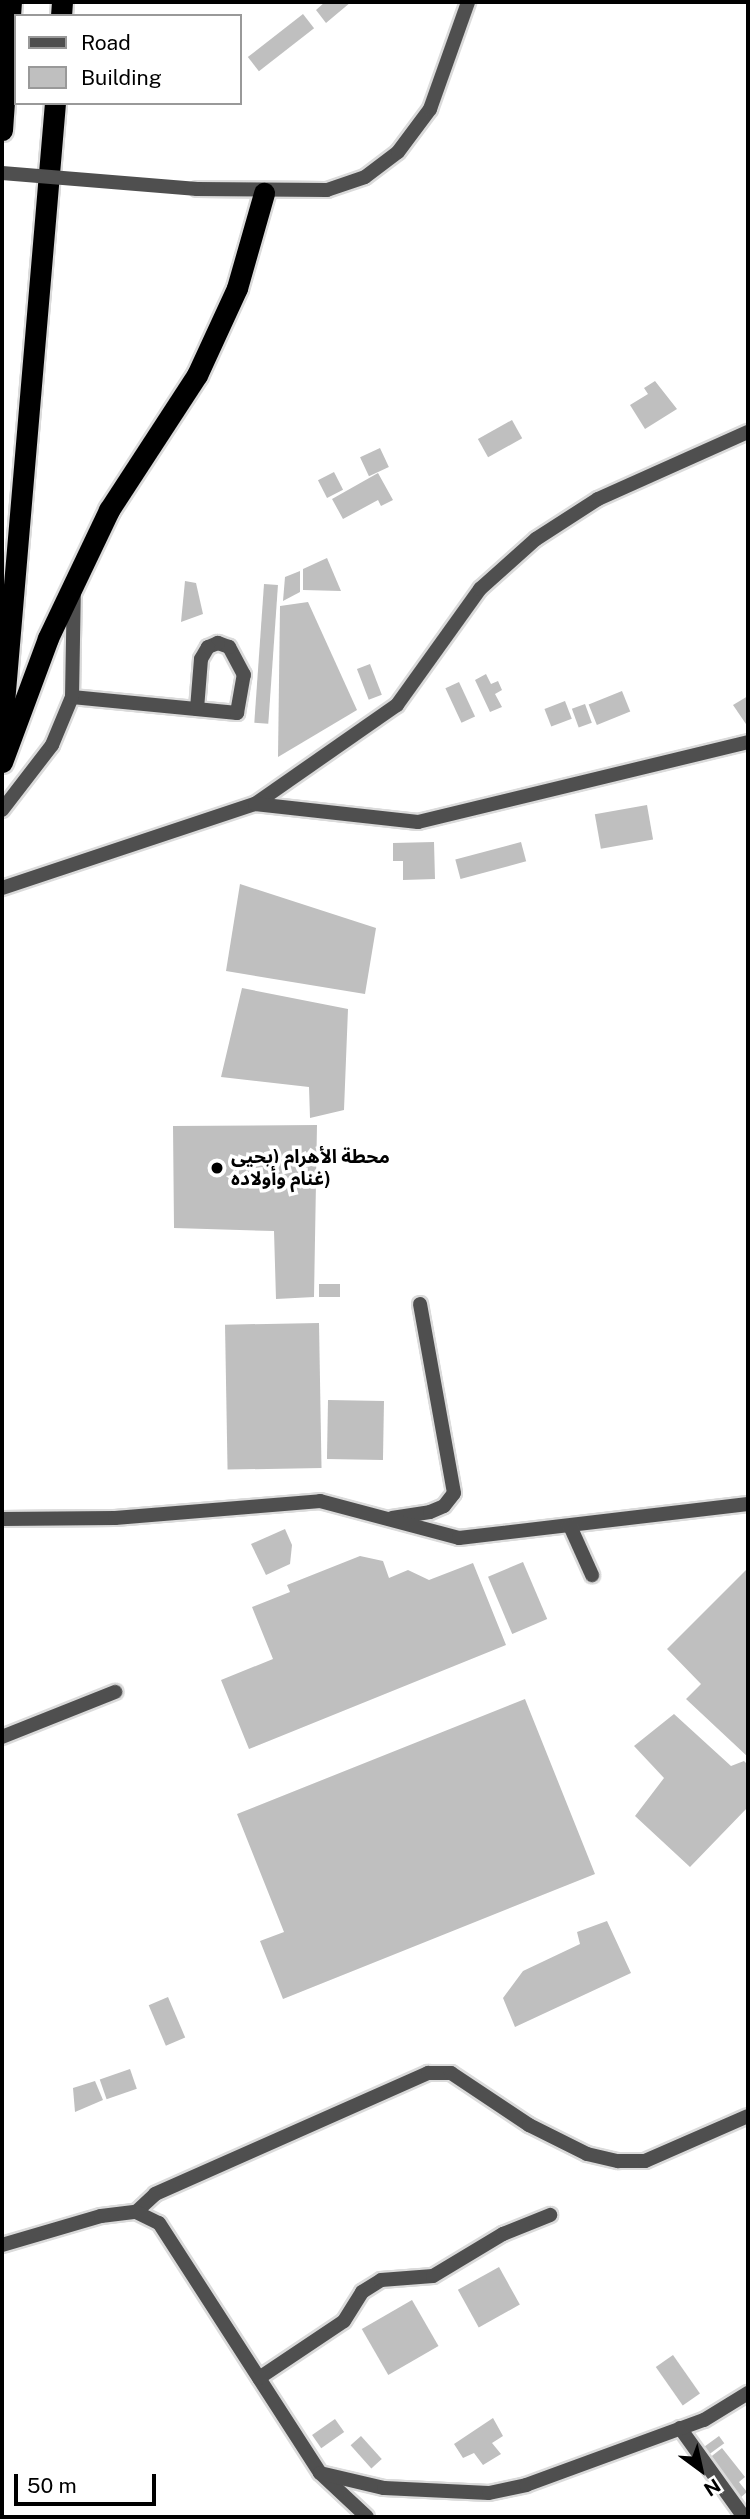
<!DOCTYPE html>
<meta charset="utf-8">
<style>
body{margin:0}
#map{position:relative;width:750px;height:2519px;overflow:hidden;background:#fff;font-family:"Public Sans","Noto Sans Arabic",sans-serif}
div>[style]{position:absolute}
.building>*{inset:0;background:#bfbfbf;transform-origin:0 0}
.roads{filter:drop-shadow(2px 0 #dbdbdb) drop-shadow(-2px 0 #dbdbdb) drop-shadow(0 2px #dbdbdb) drop-shadow(0 -2px #dbdbdb)}
.street>*{height:14px;margin:-7px;padding:0 7px;transform-origin:7px;border-radius:7px;background:#4f4f4f}
.highway>*{height:21px;margin:-10.5px;padding:0 10.5px;transform-origin:10.5px;border-radius:10.5px;background:#000}
.street-bridge>*{height:14px;margin:-7px;padding:0 7px;transform-origin:7px;border-radius:7px;background:#4f4f4f}
.dots>*{width:19px;height:19px;translate:-50% -50%;box-sizing:border-box;border:4px solid #fff;border-radius:50%}
span{translate:-50% -50%;white-space:nowrap;text-align:center;line-height:1.15;-webkit-text-stroke:7px #fff;paint-order:stroke}
.poi-label{font-size:19px;color:#000;font-weight:700}
.left{translate:0 -50%;text-align:left}
.frame{position:absolute;inset:0;border:4px solid #000;pointer-events:none}
.legend{position:absolute;left:14px;top:14px;width:228px;height:91px;box-sizing:border-box;background:#fff;border:2px solid #999;margin:0;padding:9px 12px;list-style:none;font-size:21px;color:#000}
.legend li{display:flex;align-items:center;gap:14px;height:35px}
.legend b{width:35px;border:2px solid #999}
.north{position:absolute;left:666px;top:2435px;width:70px;height:70px;-webkit-text-stroke:5px #fff;paint-order:stroke;rotate:147deg;font-size:19px;font-weight:700;line-height:28px;text-align:center;color:#000}
.north::after{content:'';display:block;margin:auto;width:24px;height:32px;background:#000;clip-path:polygon(50% 0,100% 100%,50% 72%,0 100%)}
.scale{position:absolute;left:14px;top:2474px;width:142px;height:32px;box-sizing:border-box;border:4px solid #000;border-top:0;padding-left:9px;font-size:21px;line-height:24px;white-space:nowrap;color:#000;-webkit-text-stroke:5px #fff;paint-order:stroke}
</style>
<div id="map">
<div class="building">
<div style="clip-path:polygon(325px 2px,351px 2px,326px 23px,316px 10px)"></div>
<div style="left:303px;top:14px;width:18px;height:70px;rotate:52deg"></div>
<div style="clip-path:polygon(655px 381px,677px 409px,645px 429px,630px 405px,648px 394px,644px 388px)"></div>
<div style="left:512px;top:420px;width:21px;height:39px;rotate:61deg"></div>
<div style="left:380px;top:448px;width:21px;height:22px;rotate:65deg"></div>
<div style="left:334px;top:472px;width:20px;height:18px;rotate:63deg"></div>
<div style="clip-path:polygon(378px 473px,393px 500px,381px 506px,378px 500px,343px 519px,332px 499px)"></div>
<div style="clip-path:polygon(327px 558px,341px 591px,303px 590px,303px 569px)"></div>
<div style="clip-path:polygon(300px 571px,300px 592px,283px 601px,285px 577px)"></div>
<div style="clip-path:polygon(185px 581px,196px 583px,203px 614px,181px 622px)"></div>
<div style="left:264px;top:584px;width:14px;height:139px;rotate:4deg"></div>
<div style="clip-path:polygon(308px 602px,357px 710px,278px 757px,280px 606px)"></div>
<div style="left:370px;top:664px;width:33px;height:14px;rotate:69deg"></div>
<div style="clip-path:polygon(486px 674px,491px 684px,498px 681px,502px 690px,495px 694px,502px 707px,490px 712px,475px 680px)"></div>
<div style="left:459px;top:682px;width:38px;height:15px;rotate:65deg"></div>
<div style="left:622px;top:691px;width:22px;height:36px;rotate:68deg"></div>
<div style="clip-path:polygon(748px 696px,748px 727px,733px 705px)"></div>
<div style="left:565px;top:701px;width:19px;height:22px;rotate:69deg"></div>
<div style="left:585px;top:704px;width:20px;height:14px;rotate:70deg"></div>
<div style="left:647px;top:805px;width:35px;height:53px;rotate:80deg"></div>
<div style="clip-path:polygon(434px 842px,435px 879px,403px 880px,403px 861px,393px 861px,393px 843px)"></div>
<div style="left:521px;top:842px;width:20px;height:68px;rotate:75deg"></div>
<div style="clip-path:polygon(240px 884px,376px 928px,365px 994px,226px 971px)"></div>
<div style="clip-path:polygon(242px 988px,348px 1009px,344px 1110px,310px 1118px,309px 1087px,221px 1077px)"></div>
<div style="clip-path:polygon(317px 1125px,314px 1297px,276px 1299px,274px 1231px,174px 1228px,173px 1126px)"></div>
<div style="left:319px;top:1284px;width:21px;height:13px"></div>
<div style="left:319px;top:1323px;width:145px;height:94px;rotate:89deg"></div>
<div style="left:328px;top:1400px;width:56px;height:59px;rotate:1deg"></div>
<div style="clip-path:polygon(285px 1529px,292px 1545px,290px 1564px,266px 1575px,251px 1544px)"></div>
<div style="clip-path:polygon(360px 1556px,383px 1561px,389px 1578px,408px 1570px,429px 1580px,473px 1563px,506px 1645px,249px 1749px,221px 1680px,273px 1659px,252px 1607px,290px 1592px,287px 1585px)"></div>
<div style="left:523px;top:1562px;width:62px;height:38px;rotate:67deg"></div>
<div style="clip-path:polygon(748px 1568px,748px 1757px,686px 1699px,701px 1684px,667px 1649px)"></div>
<div style="clip-path:polygon(525px 1699px,595px 1874px,283px 1999px,260px 1941px,284px 1932px,237px 1814px)"></div>
<div style="clip-path:polygon(674px 1714px,731px 1766px,744px 1761px,748px 1765px,748px 1807px,690px 1867px,635px 1816px,664px 1778px,634px 1746px)"></div>
<div style="clip-path:polygon(607px 1921px,631px 1973px,515px 2027px,503px 1998px,523px 1971px,580px 1944px,577px 1932px)"></div>
<div style="left:168px;top:1997px;width:44px;height:21px;rotate:67deg"></div>
<div style="left:130px;top:2069px;width:21px;height:32px;rotate:71deg"></div>
<div style="clip-path:polygon(95px 2081px,103px 2100px,75px 2112px,73px 2088px)"></div>
<div style="left:499px;top:2267px;width:43px;height:47px;rotate:61deg"></div>
<div style="left:412px;top:2300px;width:53px;height:58px;rotate:60deg"></div>
<div style="left:673px;top:2355px;width:47px;height:21px;rotate:55deg"></div>
<div style="clip-path:polygon(493px 2418px,503px 2436px,492px 2443px,501px 2454px,483px 2465px,474px 2453px,463px 2458px,454px 2444px)"></div>
<div style="left:335px;top:2419px;width:16px;height:28px;rotate:55deg"></div>
<div style="left:361px;top:2436px;width:31px;height:14px;rotate:48deg"></div>
<div style="left:719px;top:2436px;width:9px;height:25px;rotate:54deg"></div>
<div style="clip-path:polygon(722px 2448px,745px 2477px,739px 2482px,747px 2492px,740px 2498px,708px 2459px)"></div>
</div>
<div class="roads">
<div class="street">
<div style="left:197px;top:189px;width:130px;rotate:0.4deg"></div>
<div style="left:327px;top:190px;width:40px;rotate:-18.9deg"></div>
<div style="left:365px;top:177px;width:41px;rotate:-37.1deg"></div>
<div style="left:398px;top:152px;width:54px;rotate:-53.3deg"></div>
<div style="left:430px;top:109px;width:114px;rotate:-70.4deg"></div>
<div style="left:72px;top:697px;width:166px;rotate:5.5deg"></div>
<div style="left:237px;top:713px;width:39px;rotate:-80deg"></div>
<div style="left:244px;top:675px;width:32px;rotate:-118deg"></div>
<div style="left:229px;top:647px;width:12px;rotate:-160deg"></div>
<div style="left:218px;top:643px;width:11px;rotate:158deg"></div>
<div style="left:208px;top:647px;width:14px;rotate:120deg"></div>
<div style="left:201px;top:659px;width:50px;rotate:94.6deg"></div>
<div style="left:255px;top:804px;width:173px;rotate:-34.9deg"></div>
<div style="left:397px;top:705px;width:143px;rotate:-54.4deg"></div>
<div style="left:480px;top:589px;width:75px;rotate:-41.8deg"></div>
<div style="left:536px;top:539px;width:74px;rotate:-32.8deg"></div>
<div style="left:598px;top:499px;width:164px;rotate:-24.1deg"></div>
<div style="left:2px;top:810px;width:82px;rotate:-52.4deg"></div>
<div style="left:52px;top:745px;width:52px;rotate:-67.4deg"></div>
<div style="left:72px;top:697px;width:112px;rotate:-89deg"></div>
<div style="left:2px;top:888px;width:267px;rotate:-18.4deg"></div>
<div style="left:255px;top:804px;width:164px;rotate:6.3deg"></div>
<div style="left:418px;top:822px;width:340px;rotate:-13.6deg"></div>
<div style="left:392px;top:1518px;width:38px;rotate:-9deg"></div>
<div style="left:430px;top:1512px;width:15px;rotate:-23deg"></div>
<div style="left:444px;top:1506px;width:16px;rotate:-52deg"></div>
<div style="left:454px;top:1493px;width:192px;rotate:-100.2deg"></div>
<div style="left:2px;top:1519px;width:113px;rotate:-0.5deg"></div>
<div style="left:115px;top:1518px;width:206px;rotate:-4.7deg"></div>
<div style="left:320px;top:1501px;width:144px;rotate:14.9deg"></div>
<div style="left:459px;top:1538px;width:291px;rotate:-6.7deg"></div>
<div style="left:570px;top:1526px;width:54px;rotate:65.8deg"></div>
<div style="left:2px;top:1737px;width:122px;rotate:-21.7deg"></div>
<div style="left:136px;top:2212px;width:26px;rotate:-43deg"></div>
<div style="left:155px;top:2194px;width:299px;rotate:-23.9deg"></div>
<div style="left:428px;top:2073px;width:23px"></div>
<div style="left:451px;top:2073px;width:94px;rotate:33.7deg"></div>
<div style="left:529px;top:2125px;width:65px;rotate:26.6deg"></div>
<div style="left:587px;top:2154px;width:32px;rotate:13deg"></div>
<div style="left:618px;top:2161px;width:27px"></div>
<div style="left:645px;top:2161px;width:112px;rotate:-23.6deg"></div>
<div style="left:2px;top:2245px;width:103px;rotate:-16.3deg"></div>
<div style="left:101px;top:2216px;width:35px;rotate:-7deg"></div>
<div style="left:136px;top:2212px;width:25px;rotate:26deg"></div>
<div style="left:159px;top:2223px;width:297px;rotate:57.2deg"></div>
<div style="left:320px;top:2473px;width:64px;rotate:43.1deg"></div>
<div style="left:259px;top:2378px;width:102px;rotate:-33.8deg"></div>
<div style="left:344px;top:2321px;width:34px;rotate:-58deg"></div>
<div style="left:362px;top:2292px;width:22px;rotate:-32deg"></div>
<div style="left:381px;top:2280px;width:52px;rotate:-4.4deg"></div>
<div style="left:433px;top:2276px;width:82px;rotate:-31deg"></div>
<div style="left:503px;top:2234px;width:51px;rotate:-22deg"></div>
<div style="left:680px;top:2428px;width:110px;rotate:54.3deg"></div>
<div style="left:320px;top:2473px;width:66px;rotate:13.2deg"></div>
<div style="left:384px;top:2488px;width:105px;rotate:2.7deg"></div>
<div style="left:489px;top:2493px;width:38px;rotate:-12deg"></div>
<div style="left:526px;top:2485px;width:189px;rotate:-20.1deg"></div>
<div style="left:704px;top:2420px;width:52px;rotate:-31.5deg"></div>
</div>
<div class="highway">
<div style="left:61px;top:16px;width:14px;rotate:-86deg"></div>
<div style="left:2px;top:130px;width:128px;rotate:-86deg"></div>
<div style="left:2px;top:726px;width:625px;rotate:-85.14deg"></div>
<div style="left:2px;top:762px;width:132px;rotate:-69.6deg"></div>
<div style="left:48px;top:638px;width:142px;rotate:-64.5deg"></div>
<div style="left:109px;top:510px;width:161px;rotate:-56.9deg"></div>
<div style="left:197px;top:375px;width:96px;rotate:-65.3deg"></div>
<div style="left:237px;top:288px;width:99px;rotate:-74.1deg"></div>
</div>
</div>
<div class="street-bridge">
<div style="left:2px;top:173px;width:196px;rotate:4.7deg"></div>
</div>
<div class="dots">
<div style="left:217px;top:1168px;background:#000"></div>
</div>
<div class="poi-label">
<span class="left" style="left:231px;top:1168px">محطة الأهرام (يحيى<br>غنام وأولاده)</span>
</div>
<div class="frame"></div>
<ul class="legend">
<li><b style="height:9px;background:#4f4f4f"></b>Road</li>
<li><b style="height:19px;background:#bfbfbf"></b>Building</li>
</ul>
<div class="north">N</div>
<div class="scale">50 m</div>
</div>
